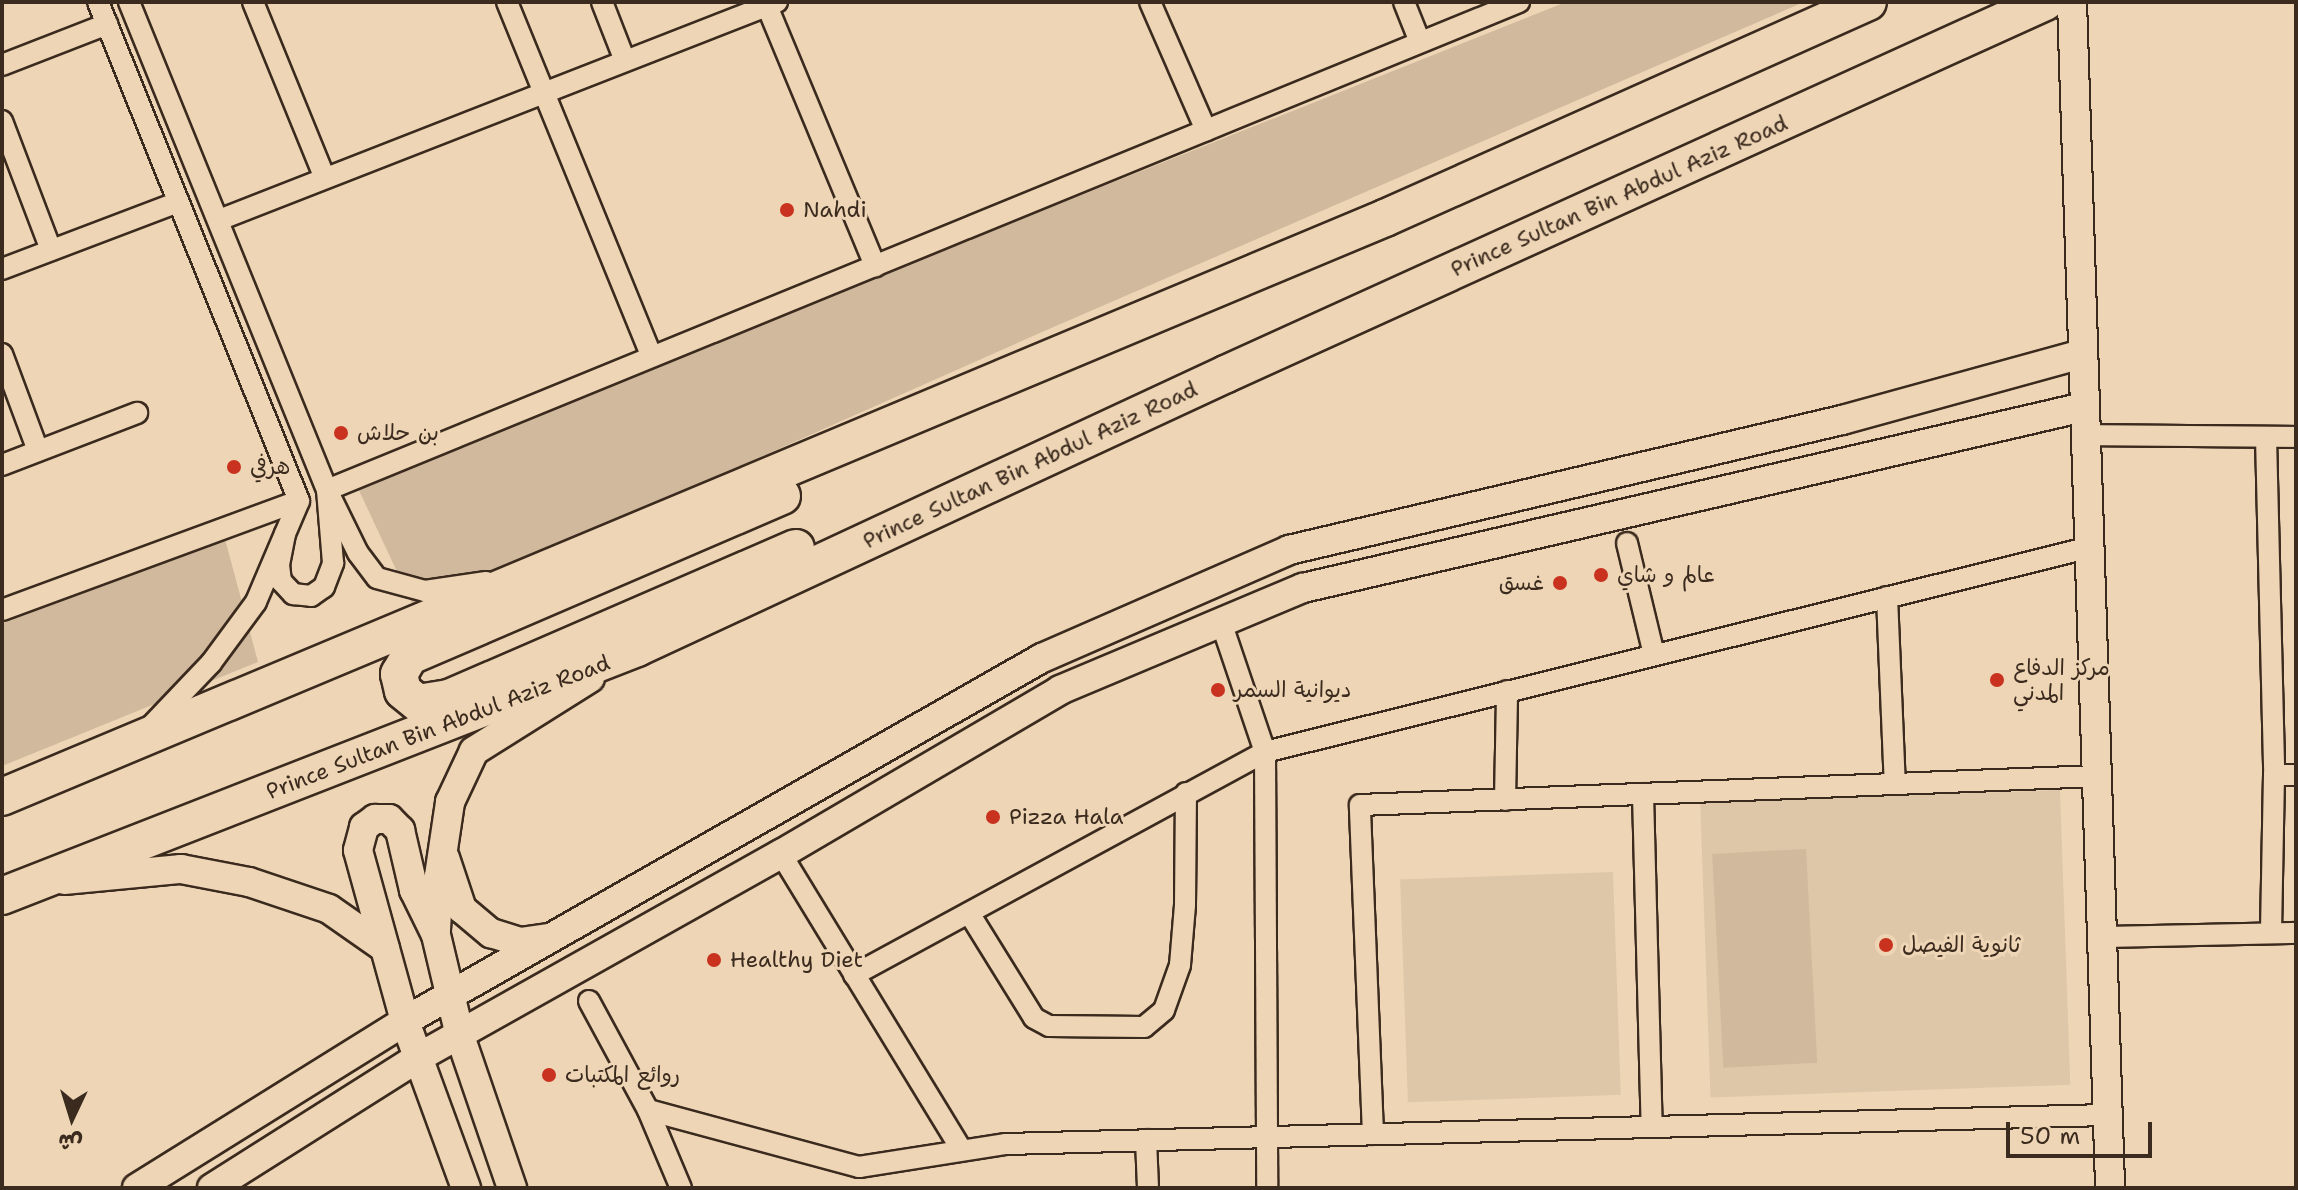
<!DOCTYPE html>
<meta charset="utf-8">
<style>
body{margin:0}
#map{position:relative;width:2298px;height:1190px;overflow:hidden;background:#edd5b5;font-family:"Shantell Sans","Playpen Sans Arabic",sans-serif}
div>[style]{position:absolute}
.built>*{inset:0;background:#dec7a8;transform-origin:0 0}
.green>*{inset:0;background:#d0b99c;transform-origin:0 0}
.roads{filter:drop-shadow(2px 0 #3b2a1e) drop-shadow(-2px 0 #3b2a1e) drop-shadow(0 2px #3b2a1e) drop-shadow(0 -2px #3b2a1e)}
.street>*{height:20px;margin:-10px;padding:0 10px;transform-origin:10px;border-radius:10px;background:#edd5b5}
.secondary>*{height:28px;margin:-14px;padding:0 14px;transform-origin:14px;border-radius:14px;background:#edd5b5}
.highway>*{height:36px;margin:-18px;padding:0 18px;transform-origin:18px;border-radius:18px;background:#edd5b5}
.dots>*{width:22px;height:22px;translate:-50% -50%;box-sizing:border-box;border:4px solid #edd5b5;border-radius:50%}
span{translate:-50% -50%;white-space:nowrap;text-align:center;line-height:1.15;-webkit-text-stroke:6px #edd5b5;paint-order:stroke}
.street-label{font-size:22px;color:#3b2a1e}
.poi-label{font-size:22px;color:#3b2a1e}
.left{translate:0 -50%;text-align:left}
.right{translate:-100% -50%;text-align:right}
.frame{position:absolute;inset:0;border:4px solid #3b2a1e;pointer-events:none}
.north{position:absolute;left:32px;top:1078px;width:80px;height:80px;-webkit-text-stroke:6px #edd5b5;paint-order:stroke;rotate:184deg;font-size:22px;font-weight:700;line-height:32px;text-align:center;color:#3b2a1e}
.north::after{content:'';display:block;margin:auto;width:28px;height:36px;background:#3b2a1e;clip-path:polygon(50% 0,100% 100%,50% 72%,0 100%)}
.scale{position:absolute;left:2006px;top:1122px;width:146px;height:36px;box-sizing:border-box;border:4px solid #3b2a1e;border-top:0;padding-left:10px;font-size:24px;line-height:28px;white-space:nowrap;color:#3b2a1e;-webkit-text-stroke:6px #edd5b5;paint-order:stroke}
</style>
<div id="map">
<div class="built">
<div style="left:2060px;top:790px;width:295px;height:360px;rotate:88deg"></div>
<div style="left:1613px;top:872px;width:223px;height:213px;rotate:88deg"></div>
</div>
<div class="green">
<div style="clip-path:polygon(1566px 2px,1804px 2px,1042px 332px,415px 610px,356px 484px)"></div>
<div style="clip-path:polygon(225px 539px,258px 662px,2px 766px,2px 624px)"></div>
<div style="left:1806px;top:849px;width:214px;height:94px;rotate:87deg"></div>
</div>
<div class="roads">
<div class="street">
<div style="left:98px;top:2px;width:538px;rotate:68.06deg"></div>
<div style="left:299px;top:501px;width:110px;rotate:113.1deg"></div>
<div style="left:256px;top:602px;width:76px;rotate:126.4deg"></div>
<div style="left:211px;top:663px;width:88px;rotate:133.6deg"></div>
<div style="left:129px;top:2px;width:527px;rotate:67.92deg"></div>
<div style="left:327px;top:490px;width:70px;rotate:63.8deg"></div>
<div style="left:358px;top:553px;width:31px;rotate:53deg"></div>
<div style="left:377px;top:578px;width:50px;rotate:15.2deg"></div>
<div style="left:425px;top:591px;width:62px;rotate:-8.4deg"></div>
<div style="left:253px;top:2px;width:190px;rotate:67.8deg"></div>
<div style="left:507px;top:2px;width:383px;rotate:67.8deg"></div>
<div style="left:602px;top:2px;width:63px;rotate:68.7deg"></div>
<div style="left:1150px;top:2px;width:140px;rotate:66.4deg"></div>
<div style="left:1404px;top:2px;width:43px;rotate:68.2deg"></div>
<div style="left:767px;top:6px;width:282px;rotate:67.4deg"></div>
<div style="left:2px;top:65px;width:113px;rotate:-21.3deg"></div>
<div style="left:2px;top:121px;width:138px;rotate:69.2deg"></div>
<div style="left:219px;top:220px;width:599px;rotate:-21.34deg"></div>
<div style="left:2px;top:269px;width:188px;rotate:-20.8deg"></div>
<div style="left:2px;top:354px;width:103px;rotate:69.6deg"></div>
<div style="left:2085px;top:435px;width:211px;rotate:0.5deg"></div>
<div style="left:2266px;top:437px;width:338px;rotate:88.6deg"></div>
<div style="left:2274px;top:775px;width:158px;rotate:91.1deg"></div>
<div style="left:2px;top:465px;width:145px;rotate:-21.1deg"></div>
<div style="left:285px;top:534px;width:32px;rotate:101deg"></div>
<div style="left:279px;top:565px;width:16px;rotate:83deg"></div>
<div style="left:281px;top:581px;width:18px;rotate:47deg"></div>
<div style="left:293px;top:594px;width:18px;rotate:6deg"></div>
<div style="left:311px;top:596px;width:16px;rotate:-35deg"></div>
<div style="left:324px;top:587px;width:26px;rotate:-69deg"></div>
<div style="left:333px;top:563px;width:73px;rotate:-94.7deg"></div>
<div style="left:327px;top:490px;width:1288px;rotate:-22.26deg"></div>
<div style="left:1627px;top:543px;width:115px;rotate:76.4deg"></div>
<div style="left:1887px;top:597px;width:187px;rotate:87.6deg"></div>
<div style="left:2px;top:610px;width:316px;rotate:-20.2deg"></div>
<div style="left:1221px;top:622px;width:137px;rotate:71.3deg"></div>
<div style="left:1265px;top:752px;width:436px;rotate:89.7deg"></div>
<div style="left:2274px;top:775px;width:22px"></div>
<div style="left:1643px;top:794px;width:333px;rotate:88.5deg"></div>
<div style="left:1505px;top:800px;width:109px;rotate:-88.9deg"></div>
<div style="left:781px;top:854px;width:346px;rotate:58.6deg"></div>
<div style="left:969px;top:913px;width:123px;rotate:58.2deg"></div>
<div style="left:1034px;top:1018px;width:17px;rotate:28deg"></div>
<div style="left:1049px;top:1026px;width:95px;rotate:0.6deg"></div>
<div style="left:1144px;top:1027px;width:26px;rotate:-40deg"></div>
<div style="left:1164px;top:1010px;width:48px;rotate:-70.4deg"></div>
<div style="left:1180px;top:965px;width:60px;rotate:-85.2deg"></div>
<div style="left:1185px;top:905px;width:112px;rotate:-89.5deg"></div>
<div style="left:2104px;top:937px;width:192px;rotate:-1.2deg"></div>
<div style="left:854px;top:975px;width:468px;rotate:-28.5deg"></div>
<div style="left:1265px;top:752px;width:851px;rotate:-13.94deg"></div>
<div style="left:589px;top:1001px;width:124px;rotate:61.6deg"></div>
<div style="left:648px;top:1110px;width:85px;rotate:67.1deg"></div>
<div style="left:648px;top:1110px;width:219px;rotate:15.1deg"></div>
<div style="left:859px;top:1167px;width:149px;rotate:-8.9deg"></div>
<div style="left:1006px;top:1144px;width:1102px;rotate:-1.51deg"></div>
<div style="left:1373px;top:1134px;width:329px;rotate:-92.3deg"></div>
<div style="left:1360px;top:805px;width:739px;rotate:-2.25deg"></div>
<div style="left:1146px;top:1140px;width:48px;rotate:87.6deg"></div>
</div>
<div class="secondary">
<div style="left:2072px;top:2px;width:1187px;rotate:88.16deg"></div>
<div style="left:445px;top:858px;width:54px;rotate:71.6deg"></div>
<div style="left:462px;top:909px;width:38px;rotate:40deg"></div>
<div style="left:491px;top:933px;width:30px;rotate:17deg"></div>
<div style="left:520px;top:942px;width:28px;rotate:-8deg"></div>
<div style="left:64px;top:880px;width:118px;rotate:-5.4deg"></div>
<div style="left:181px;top:869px;width:69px;rotate:10.8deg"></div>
<div style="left:249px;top:882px;width:84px;rotate:18.6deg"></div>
<div style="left:329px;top:909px;width:68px;rotate:34.9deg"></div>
<div style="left:436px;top:930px;width:54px;rotate:-86.8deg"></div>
<div style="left:439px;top:876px;width:75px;rotate:-81.5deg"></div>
<div style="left:450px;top:802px;width:56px;rotate:-64.8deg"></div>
<div style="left:474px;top:751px;width:137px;rotate:-32.2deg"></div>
<div style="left:137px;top:1188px;width:316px;rotate:-31.9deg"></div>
<div style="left:405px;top:1021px;width:733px;rotate:-29.68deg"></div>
<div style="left:1042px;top:658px;width:270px;rotate:-23.6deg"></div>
<div style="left:1289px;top:550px;width:568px;rotate:-13.23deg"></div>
<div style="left:1842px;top:420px;width:248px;rotate:-15.4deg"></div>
<div style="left:212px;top:1188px;width:245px;rotate:-32.3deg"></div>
<div style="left:419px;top:1057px;width:415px;rotate:-29.3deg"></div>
<div style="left:781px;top:854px;width:324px;rotate:-30.4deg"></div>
<div style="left:1060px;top:690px;width:264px;rotate:-22.8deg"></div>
<div style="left:1303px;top:588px;width:802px;rotate:-13.05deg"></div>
<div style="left:466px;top:1188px;width:178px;rotate:-110.1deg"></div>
<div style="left:405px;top:1021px;width:177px;rotate:-105.4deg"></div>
<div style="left:358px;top:850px;width:24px;rotate:-75deg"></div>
<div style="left:364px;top:827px;width:14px;rotate:-36deg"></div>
<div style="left:375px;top:819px;width:14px"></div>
<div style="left:389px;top:819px;width:16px;rotate:45deg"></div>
<div style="left:400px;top:830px;width:62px;rotate:76.9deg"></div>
<div style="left:414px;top:890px;width:50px;rotate:63.9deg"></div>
<div style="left:436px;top:935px;width:104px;rotate:76.6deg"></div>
<div style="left:460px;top:1036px;width:161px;rotate:71.1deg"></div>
</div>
<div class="highway">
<div style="left:782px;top:496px;width:406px;rotate:156.7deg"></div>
<div style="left:409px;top:657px;width:20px;rotate:120deg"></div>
<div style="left:399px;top:674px;width:17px;rotate:77deg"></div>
<div style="left:403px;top:691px;width:19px;rotate:39deg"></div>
<div style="left:418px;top:703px;width:31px;rotate:-9deg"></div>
<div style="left:449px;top:698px;width:378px;rotate:-23.4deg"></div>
<div style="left:2px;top:797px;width:1499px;rotate:-22.72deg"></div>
<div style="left:1385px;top:218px;width:529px;rotate:-24.09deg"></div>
<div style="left:2px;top:896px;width:682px;rotate:-21.33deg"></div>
<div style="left:637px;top:648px;width:650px;rotate:-24.95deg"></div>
<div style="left:1226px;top:374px;width:900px;rotate:-24.43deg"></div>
</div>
</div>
<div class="dots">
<div style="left:787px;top:210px;background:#c8321e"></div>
<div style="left:341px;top:433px;background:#c8321e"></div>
<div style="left:234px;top:467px;background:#c8321e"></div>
<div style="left:1601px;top:575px;background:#c8321e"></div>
<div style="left:1560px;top:583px;background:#c8321e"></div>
<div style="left:1997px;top:680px;background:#c8321e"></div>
<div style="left:1218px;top:690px;background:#c8321e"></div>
<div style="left:993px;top:817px;background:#c8321e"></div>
<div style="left:1886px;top:945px;background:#c8321e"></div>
<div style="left:714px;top:960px;background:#c8321e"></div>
<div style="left:549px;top:1075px;background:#c8321e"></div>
</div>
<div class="street-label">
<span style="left:1619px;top:196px;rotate:-24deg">Prince Sultan Bin Abdul Aziz Road</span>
<span style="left:1030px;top:465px;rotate:-25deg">Prince Sultan Bin Abdul Aziz Road</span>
<span style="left:438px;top:727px;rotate:-21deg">Prince Sultan Bin Abdul Aziz Road</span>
</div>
<div class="poi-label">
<span class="left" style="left:803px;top:210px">Nahdi</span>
<span class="left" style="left:357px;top:433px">بن حلاش</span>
<span class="left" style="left:250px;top:467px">هرفي</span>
<span class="left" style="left:1617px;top:575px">عالم و شاي</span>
<span class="right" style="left:1544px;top:583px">غسق</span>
<span class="left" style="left:2013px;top:680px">مركز الدفاع<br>المدني</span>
<span class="left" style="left:1234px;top:690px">ديوانية السمر</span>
<span class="left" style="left:1009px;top:817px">Pizza Hala</span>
<span class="left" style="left:1902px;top:945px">ثانوية الفيصل</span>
<span class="left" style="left:730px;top:960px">Healthy Diet</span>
<span class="left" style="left:565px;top:1075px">روائع المكتبات</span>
</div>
<div class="frame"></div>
<div class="north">ش</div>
<div class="scale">50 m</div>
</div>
